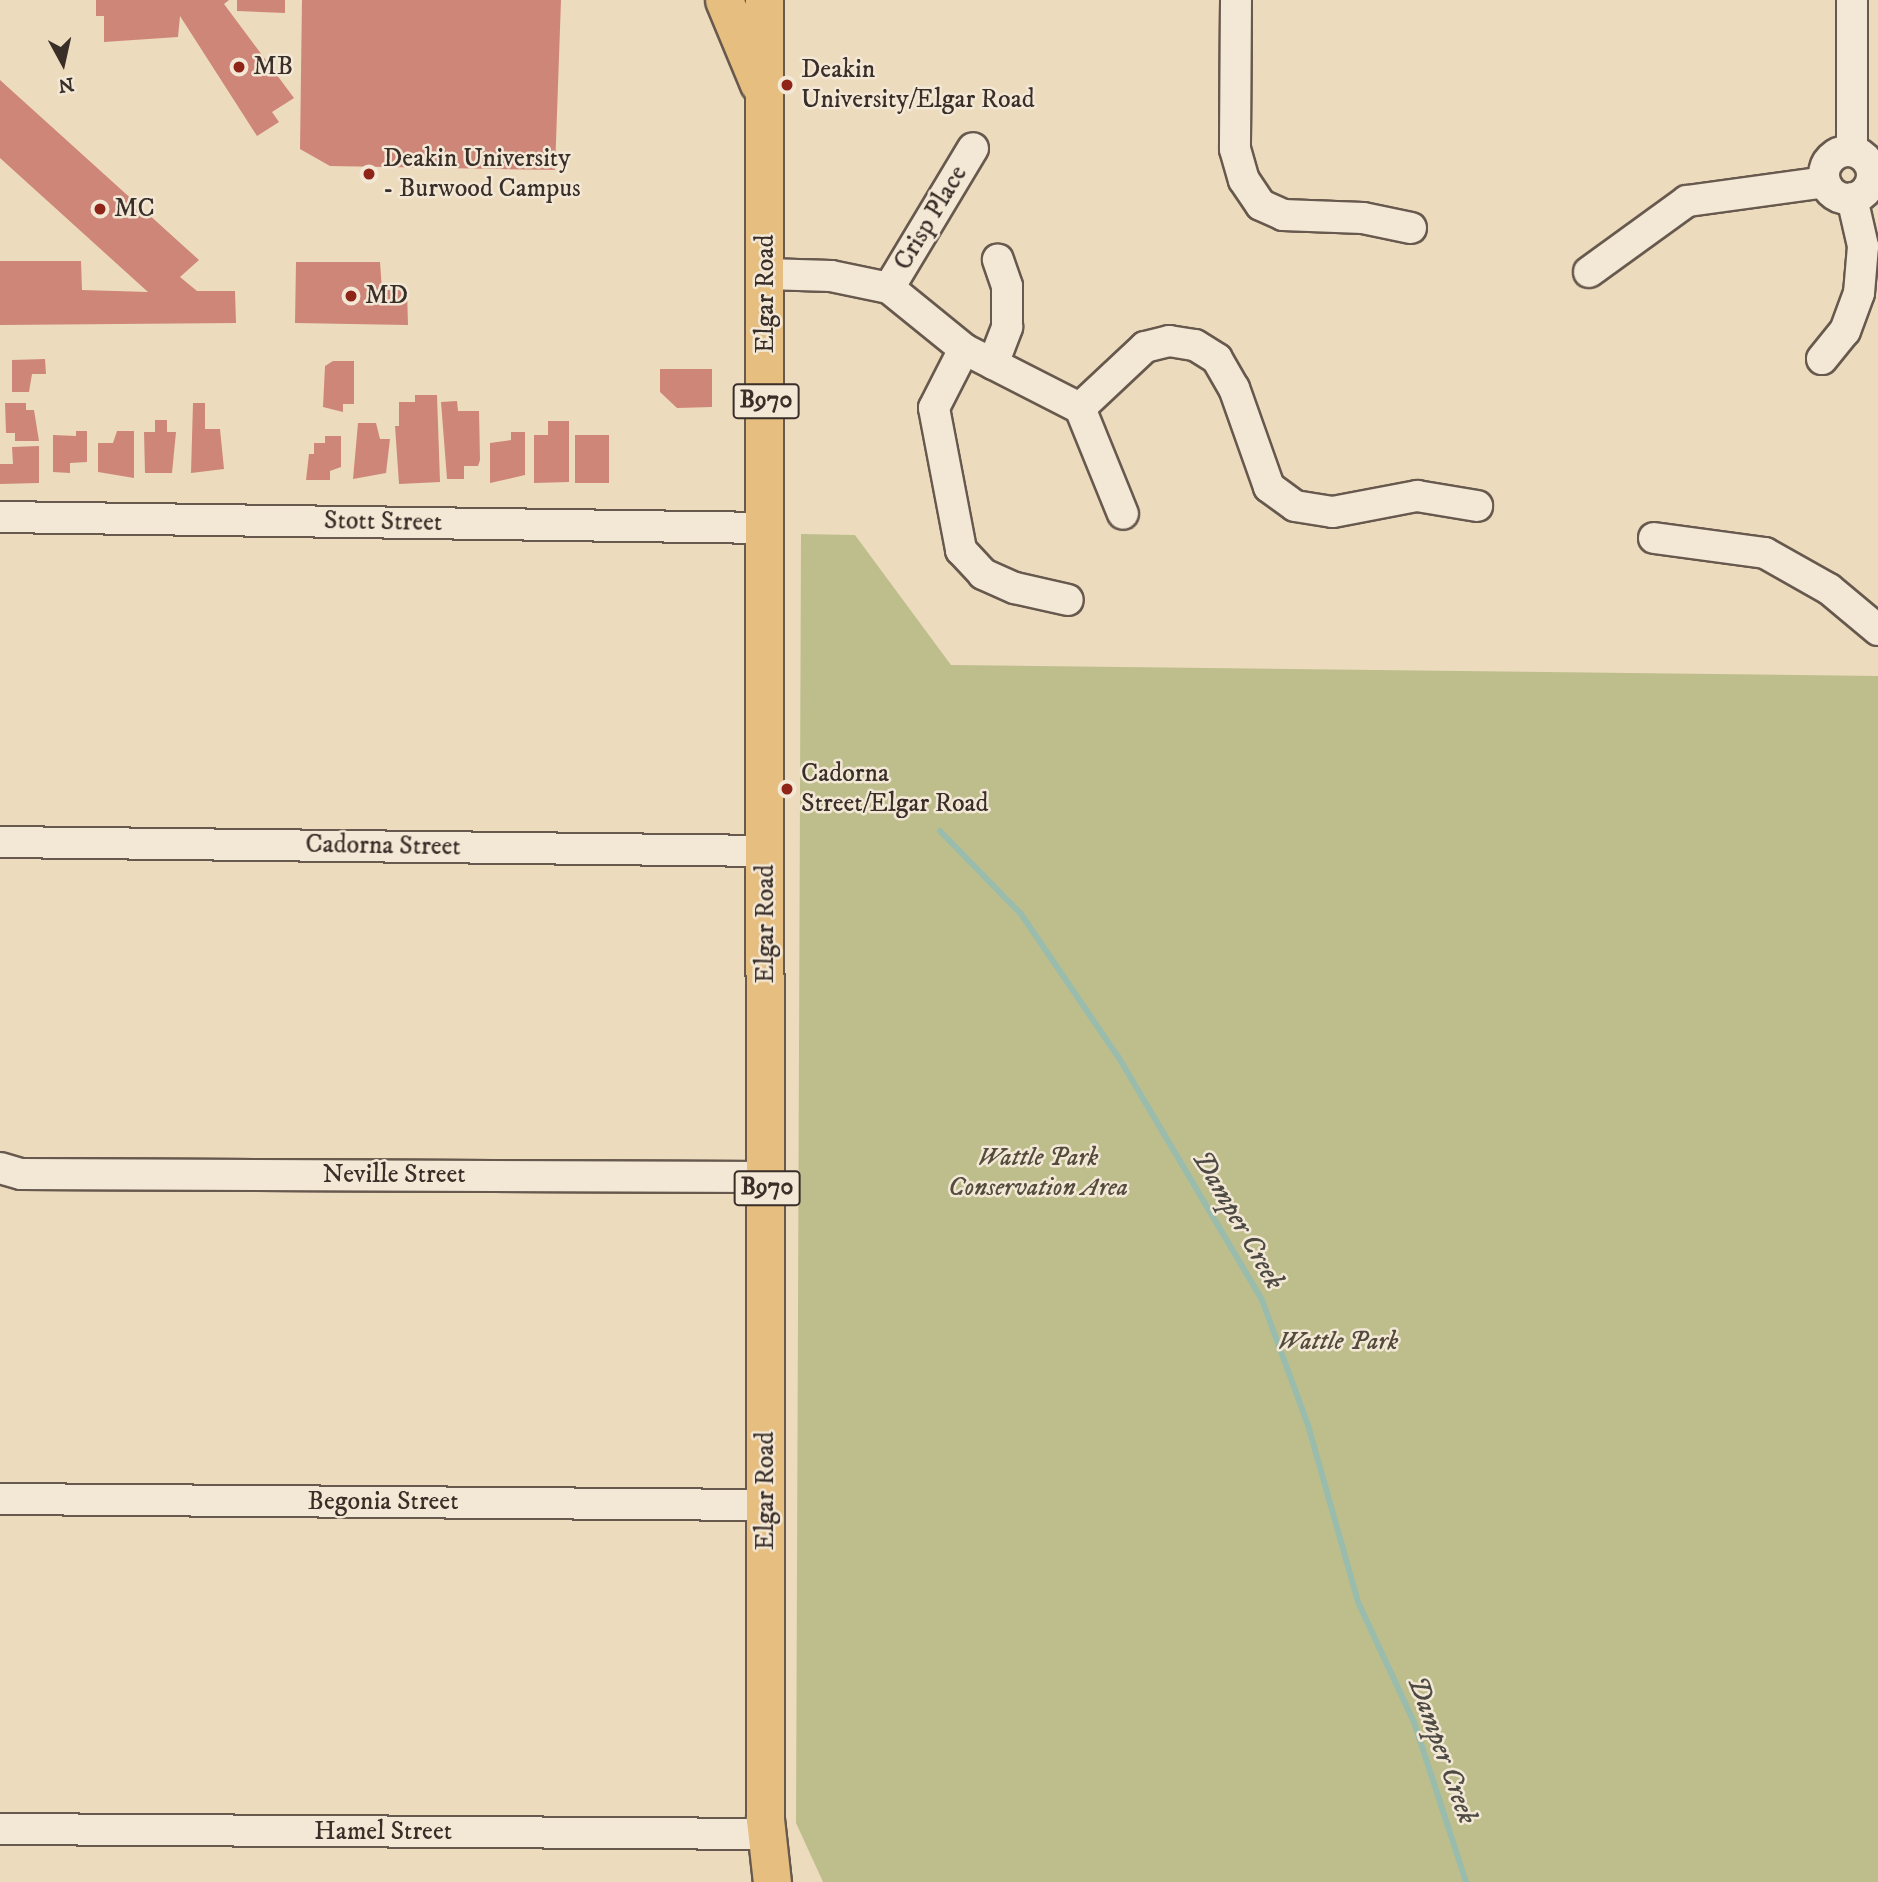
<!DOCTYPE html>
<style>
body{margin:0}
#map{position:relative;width:1878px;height:1882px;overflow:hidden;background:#eddbbe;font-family:"IM FELL DW Pica",serif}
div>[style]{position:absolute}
.green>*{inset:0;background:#bebe8d}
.stream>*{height:6px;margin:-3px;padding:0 3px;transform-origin:3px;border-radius:3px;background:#9abcac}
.building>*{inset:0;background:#ce8679;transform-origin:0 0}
.roads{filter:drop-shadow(2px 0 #67594e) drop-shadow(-2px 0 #67594e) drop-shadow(0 2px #67594e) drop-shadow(0 -2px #67594e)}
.minor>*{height:30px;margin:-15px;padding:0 15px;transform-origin:15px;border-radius:15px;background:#f3e8d5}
.minor>.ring{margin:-15px;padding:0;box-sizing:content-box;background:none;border:30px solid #f3e8d5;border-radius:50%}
.major>*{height:37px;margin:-18.5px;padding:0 18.5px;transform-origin:18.5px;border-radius:18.5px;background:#e6be7f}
.dots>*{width:19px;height:19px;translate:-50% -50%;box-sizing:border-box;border:4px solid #f3e8d5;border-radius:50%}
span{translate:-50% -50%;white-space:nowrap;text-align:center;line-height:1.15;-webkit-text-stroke:5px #f3e8d5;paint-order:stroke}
.shield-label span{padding:2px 5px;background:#f3e8d5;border:2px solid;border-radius:5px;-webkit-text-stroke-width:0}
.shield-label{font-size:24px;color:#3a2e29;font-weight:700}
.poi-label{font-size:26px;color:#3a2e29}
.left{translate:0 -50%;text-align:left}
.street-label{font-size:26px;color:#3a2e29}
.park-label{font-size:26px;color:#544b3d;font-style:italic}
.water-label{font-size:28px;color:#4d4a43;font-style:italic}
.north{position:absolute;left:28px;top:28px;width:70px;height:70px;-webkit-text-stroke:5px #f3e8d5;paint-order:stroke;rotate:172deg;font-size:19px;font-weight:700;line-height:28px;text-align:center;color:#3a2e29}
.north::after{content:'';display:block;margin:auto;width:24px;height:32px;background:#3a2e29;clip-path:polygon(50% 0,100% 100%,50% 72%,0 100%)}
</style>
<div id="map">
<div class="green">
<div style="clip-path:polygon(801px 534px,855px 535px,951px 665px,1878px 676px,1878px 1882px,823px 1882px,796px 1823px)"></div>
</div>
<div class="stream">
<div style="left:940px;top:831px;width:116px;rotate:45.7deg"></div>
<div style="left:1021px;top:914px;width:174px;rotate:55.8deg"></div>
<div style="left:1119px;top:1058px;width:281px;rotate:59.4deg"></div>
<div style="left:1262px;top:1300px;width:133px;rotate:69.8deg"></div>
<div style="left:1308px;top:1425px;width:184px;rotate:74.2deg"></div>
<div style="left:1358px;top:1602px;width:132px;rotate:65deg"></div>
<div style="left:1414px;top:1722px;width:168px;rotate:72deg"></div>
</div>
<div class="building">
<div style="clip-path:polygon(96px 0,229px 0,224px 4px,294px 98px,272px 112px,279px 122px,257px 136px,180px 16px,178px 37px,104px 42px,104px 16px,96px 16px)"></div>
<div style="clip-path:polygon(237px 0,285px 0,285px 13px,237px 11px)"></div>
<div style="clip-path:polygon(302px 0,561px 0,555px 170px,330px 166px,300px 149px)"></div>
<div style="clip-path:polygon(0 80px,199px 260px,180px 277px,197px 291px,235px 291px,236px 323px,0 325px,0 261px,81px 261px,82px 290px,148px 292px,0 158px)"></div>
<div style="clip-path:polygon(296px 262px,380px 262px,382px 290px,407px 290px,408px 325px,295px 323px)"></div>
<div style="clip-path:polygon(45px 359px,46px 374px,32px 374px,29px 392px,12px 392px,12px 360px)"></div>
<div style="clip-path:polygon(333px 361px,354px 361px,354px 404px,343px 404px,343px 412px,323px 407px,325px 366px)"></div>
<div style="clip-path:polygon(660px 369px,712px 369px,712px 407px,677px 408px,660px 392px)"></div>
<div style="clip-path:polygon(415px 395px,437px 395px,440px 482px,399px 484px,395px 426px,399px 426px,399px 402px,415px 402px)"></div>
<div style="clip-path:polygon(457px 401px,458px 411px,479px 411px,480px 460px,478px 466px,464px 466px,464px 479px,447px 479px,441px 402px)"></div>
<div style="clip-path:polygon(5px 403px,26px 403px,26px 410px,34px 410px,39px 441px,15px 441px,15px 433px,6px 433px)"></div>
<div style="clip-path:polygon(193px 403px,205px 403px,205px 429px,220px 429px,224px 469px,191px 473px)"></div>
<div style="clip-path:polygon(155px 420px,167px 420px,167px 432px,176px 432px,172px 473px,145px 473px,144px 432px,155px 432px)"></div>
<div style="clip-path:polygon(548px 421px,569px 421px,569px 482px,534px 483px,534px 435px,548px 435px)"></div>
<div style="clip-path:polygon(358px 423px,376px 423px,380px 439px,390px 439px,386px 473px,353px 479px)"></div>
<div style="clip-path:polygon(76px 431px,87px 431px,87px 462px,70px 463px,70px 473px,53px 472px,53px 435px,76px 436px)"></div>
<div style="clip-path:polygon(117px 431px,134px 431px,134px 478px,98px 472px,98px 443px,113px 443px)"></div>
<div style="clip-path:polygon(511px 432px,525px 432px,525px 475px,490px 483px,490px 443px,511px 440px)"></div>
<div style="left:575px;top:435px;width:34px;height:48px"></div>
<div style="clip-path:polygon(325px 436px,341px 436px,341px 467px,330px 471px,330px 480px,306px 480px,309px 454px,314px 454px,314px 443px,325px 443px)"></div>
<div style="clip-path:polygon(39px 446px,39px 483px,0 484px,0 464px,13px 464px,12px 447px)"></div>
</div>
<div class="roads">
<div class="minor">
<div style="left:1236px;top:0;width:149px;rotate:90.4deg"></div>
<div style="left:1235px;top:149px;width:32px;rotate:74deg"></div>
<div style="left:1244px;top:180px;width:30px;rotate:56deg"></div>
<div style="left:1261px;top:205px;width:24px;rotate:24deg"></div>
<div style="left:1283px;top:215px;width:80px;rotate:2.1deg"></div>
<div style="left:1363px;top:218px;width:49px;rotate:11.8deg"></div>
<div style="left:1852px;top:151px;width:151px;rotate:-90deg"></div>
<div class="ring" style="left:1824px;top:151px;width:18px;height:18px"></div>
<div style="left:1589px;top:272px;width:121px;rotate:-35.9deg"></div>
<div style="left:1687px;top:201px;width:139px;rotate:-7.8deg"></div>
<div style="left:766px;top:274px;width:65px;rotate:1.8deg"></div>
<div style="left:831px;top:276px;width:59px;rotate:11.7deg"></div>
<div style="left:889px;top:288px;width:97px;rotate:39.1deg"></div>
<div style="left:964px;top:349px;width:130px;rotate:27deg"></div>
<div style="left:1080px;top:408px;width:89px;rotate:-43.2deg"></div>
<div style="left:1145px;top:347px;width:25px;rotate:-14deg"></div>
<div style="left:1169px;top:341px;width:26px;rotate:9deg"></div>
<div style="left:1195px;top:345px;width:26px;rotate:32deg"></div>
<div style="left:1217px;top:359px;width:34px;rotate:60deg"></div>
<div style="left:1234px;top:388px;width:105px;rotate:70.5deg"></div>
<div style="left:1269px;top:487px;width:32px;rotate:36deg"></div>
<div style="left:1295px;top:506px;width:38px;rotate:9deg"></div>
<div style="left:1333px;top:512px;width:86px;rotate:-10.8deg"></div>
<div style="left:1417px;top:496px;width:61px;rotate:9.5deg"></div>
<div style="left:889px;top:288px;width:163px;rotate:-59deg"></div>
<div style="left:964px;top:349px;width:66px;rotate:117deg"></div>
<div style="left:934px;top:408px;width:145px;rotate:79.2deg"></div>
<div style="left:961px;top:550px;width:33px;rotate:47deg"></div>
<div style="left:983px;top:574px;width:35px;rotate:24deg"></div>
<div style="left:1015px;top:588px;width:54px;rotate:12.8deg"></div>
<div style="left:1822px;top:359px;width:36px;rotate:-51deg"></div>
<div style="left:1845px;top:331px;width:40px;rotate:-69.8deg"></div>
<div style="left:1859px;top:293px;width:47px;rotate:-85.1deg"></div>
<div style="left:1863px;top:246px;width:49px;rotate:-102.9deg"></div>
<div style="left:993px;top:364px;width:40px;rotate:-69deg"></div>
<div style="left:1007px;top:327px;width:41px;rotate:-90deg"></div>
<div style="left:1007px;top:286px;width:28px;rotate:-109deg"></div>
<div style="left:1080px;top:408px;width:114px;rotate:67.9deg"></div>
<div style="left:0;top:517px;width:766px;rotate:0.82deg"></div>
<div style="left:1654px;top:538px;width:112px;rotate:7.7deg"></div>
<div style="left:1765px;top:553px;width:73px;rotate:29.4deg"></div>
<div style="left:1829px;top:589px;width:64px;rotate:39.9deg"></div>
<div style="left:0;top:842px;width:766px;rotate:0.67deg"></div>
<div style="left:0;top:1168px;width:22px;rotate:16deg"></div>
<div style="left:21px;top:1174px;width:746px;rotate:0.23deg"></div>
<div style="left:0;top:1499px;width:766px;rotate:0.45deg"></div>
<div style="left:0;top:1829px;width:767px;rotate:0.37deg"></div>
</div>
<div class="major">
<div style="left:724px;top:0;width:91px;rotate:67.4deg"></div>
<div style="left:764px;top:0;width:1819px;rotate:89.97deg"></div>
<div style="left:765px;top:1819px;width:63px;rotate:83.7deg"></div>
</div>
</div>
<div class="dots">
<div style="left:239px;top:67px;background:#8f2418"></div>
<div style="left:787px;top:85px;background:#8f2418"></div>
<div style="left:369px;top:174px;background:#8f2418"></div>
<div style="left:100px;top:209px;background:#8f2418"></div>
<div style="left:351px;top:296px;background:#8f2418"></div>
<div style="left:787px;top:789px;background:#8f2418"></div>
</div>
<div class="shield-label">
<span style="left:766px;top:401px">B970</span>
<span style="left:767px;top:1188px">B970</span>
</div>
<div class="poi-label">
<span class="left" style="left:253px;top:67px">MB</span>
<span class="left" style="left:801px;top:85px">Deakin<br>University/Elgar Road</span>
<span class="left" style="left:383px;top:174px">Deakin University<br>- Burwood Campus</span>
<span class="left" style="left:114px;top:209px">MC</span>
<span class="left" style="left:365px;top:296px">MD</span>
<span class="left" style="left:801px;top:789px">Cadorna<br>Street/Elgar Road</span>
</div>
<div class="street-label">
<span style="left:931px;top:218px;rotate:-59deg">Crisp Place</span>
<span style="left:766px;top:294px;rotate:-90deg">Elgar Road</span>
<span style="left:383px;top:522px;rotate:1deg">Stott Street</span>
<span style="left:383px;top:846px;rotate:1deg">Cadorna Street</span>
<span style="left:766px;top:924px;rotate:-90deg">Elgar Road</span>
<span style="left:394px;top:1175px">Neville Street</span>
<span style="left:766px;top:1491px;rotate:-90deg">Elgar Road</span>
<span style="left:383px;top:1502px">Begonia Street</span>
<span style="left:383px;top:1832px">Hamel Street</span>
</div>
<div class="park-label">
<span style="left:1038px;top:1173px">Wattle Park<br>Conservation Area</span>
<span style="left:1338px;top:1342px">Wattle Park</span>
</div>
<div class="water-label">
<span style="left:1238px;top:1220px;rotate:60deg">Damper Creek</span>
<span style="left:1442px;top:1750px;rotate:70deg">Damper Creek</span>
</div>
<div class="north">N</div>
</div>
